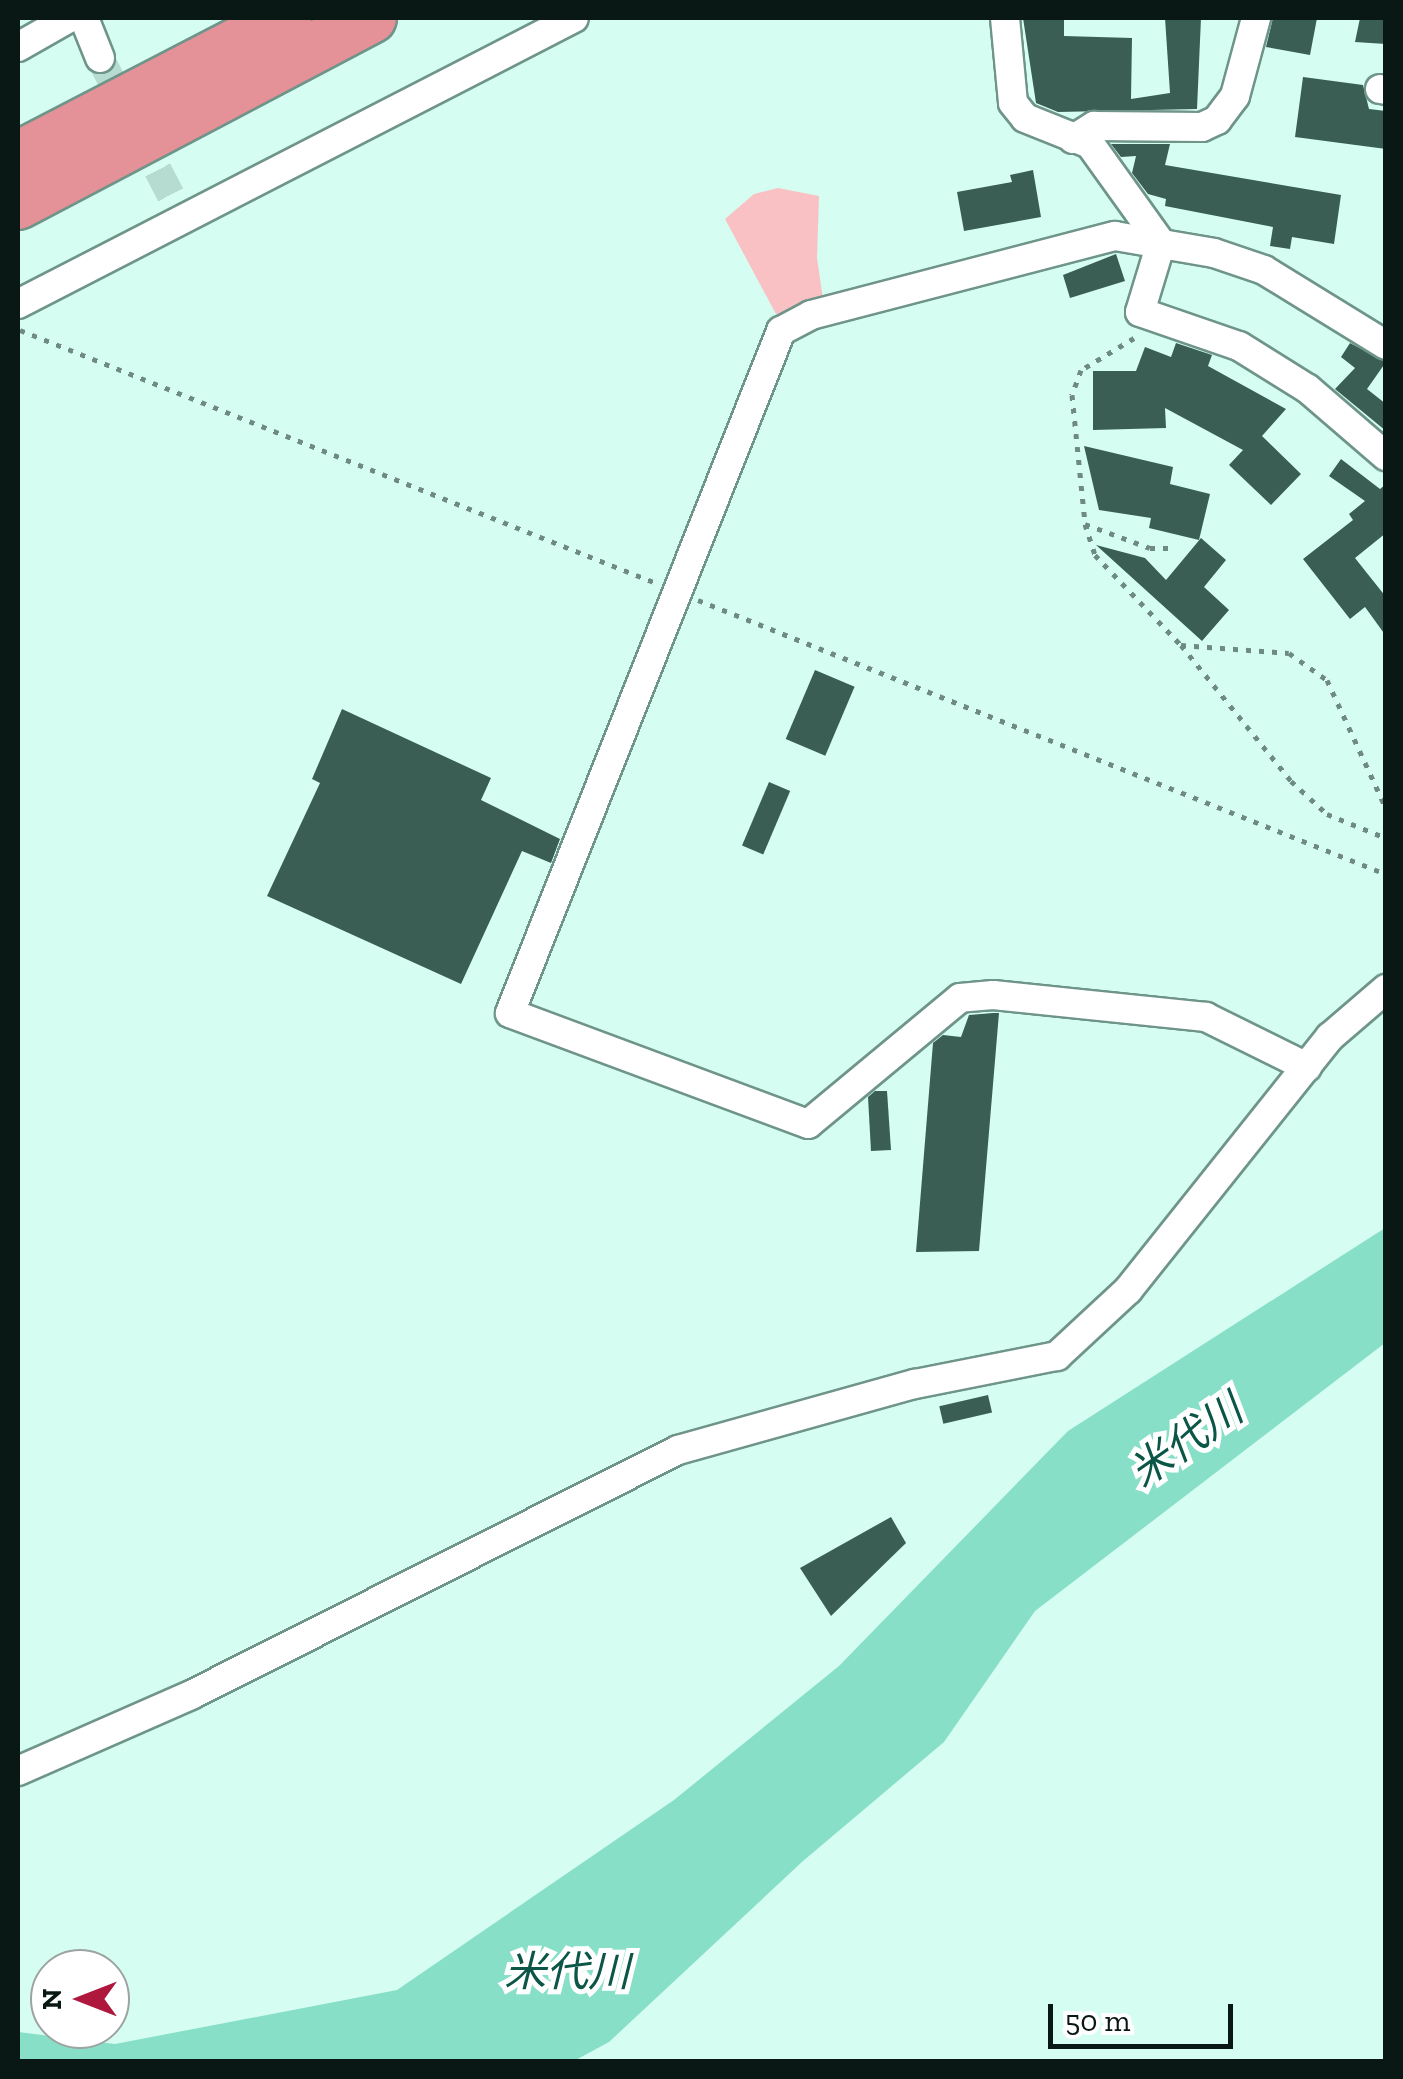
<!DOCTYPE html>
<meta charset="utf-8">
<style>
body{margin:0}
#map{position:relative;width:1403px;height:2079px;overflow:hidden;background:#d5fdf1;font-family:"Zilla Slab","Noto Sans JP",serif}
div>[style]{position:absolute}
.green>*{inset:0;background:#f9c1c4}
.water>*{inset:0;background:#87dfc7}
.building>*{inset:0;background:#3a5e54;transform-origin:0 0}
.street-tunnel>*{height:28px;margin-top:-14px;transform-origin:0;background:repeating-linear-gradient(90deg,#b6dbd0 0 28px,transparent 0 42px)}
.path>*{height:5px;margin-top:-2.5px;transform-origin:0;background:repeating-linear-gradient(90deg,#6e8a82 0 5px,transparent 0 13px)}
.roads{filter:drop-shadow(2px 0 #6f9489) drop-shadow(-2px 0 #6f9489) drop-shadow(0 2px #6f9489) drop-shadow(0 -2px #6f9489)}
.street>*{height:28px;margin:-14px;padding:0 14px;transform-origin:14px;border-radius:14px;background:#fff}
.highway>*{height:50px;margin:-25px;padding:0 25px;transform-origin:25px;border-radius:25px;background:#e49197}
span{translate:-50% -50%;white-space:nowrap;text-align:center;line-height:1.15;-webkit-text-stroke:10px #fff;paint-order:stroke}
.water-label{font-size:42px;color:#0b5647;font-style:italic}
.frame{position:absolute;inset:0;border:20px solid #091814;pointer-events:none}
.north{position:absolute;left:30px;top:1949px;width:100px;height:100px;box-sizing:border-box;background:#fff;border:2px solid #9da3a1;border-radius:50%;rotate:270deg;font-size:28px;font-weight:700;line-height:40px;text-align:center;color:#091814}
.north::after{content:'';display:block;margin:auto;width:35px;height:45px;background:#ad183c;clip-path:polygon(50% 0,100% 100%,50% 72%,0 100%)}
.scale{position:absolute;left:1048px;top:2004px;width:185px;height:45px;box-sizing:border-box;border:5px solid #091814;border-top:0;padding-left:12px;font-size:30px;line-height:35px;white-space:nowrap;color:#091814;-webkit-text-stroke:8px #fff;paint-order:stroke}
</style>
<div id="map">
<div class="green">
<div style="clip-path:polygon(778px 188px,819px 196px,817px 258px,824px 306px,776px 314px,725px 219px,754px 194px)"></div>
</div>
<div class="water">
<div style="clip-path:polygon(1385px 1228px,1385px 1343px,1035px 1611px,944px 1742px,803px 1861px,609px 2042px,572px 2062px,18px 2061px,18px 2032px,115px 2044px,397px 1990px,674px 1800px,839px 1666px,1068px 1431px)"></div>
</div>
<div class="building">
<div style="clip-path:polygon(1023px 18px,1064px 18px,1064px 36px,1132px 38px,1131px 99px,1170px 93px,1165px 18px,1201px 18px,1197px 109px,1058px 112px,1036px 103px)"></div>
<div style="clip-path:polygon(1273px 18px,1317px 18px,1310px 55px,1266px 47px)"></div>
<div style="clip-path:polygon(1360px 18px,1386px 18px,1386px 44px,1355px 42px)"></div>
<div style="clip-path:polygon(1303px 77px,1363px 85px,1369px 109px,1386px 111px,1386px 149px,1295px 137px)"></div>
<div style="clip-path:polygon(1111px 144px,1170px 144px,1165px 165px,1341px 195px,1334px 244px,1292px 237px,1290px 249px,1270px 246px,1273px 227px,1165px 206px,1166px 199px,1148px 194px,1132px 173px,1136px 156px,1121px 157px)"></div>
<div style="clip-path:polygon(1033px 170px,1041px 217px,964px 231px,957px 192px,1012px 182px,1010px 175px)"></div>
<div style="clip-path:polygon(1116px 254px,1125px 281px,1070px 298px,1063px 275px)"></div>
<div style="clip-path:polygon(1176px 343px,1212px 355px,1208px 366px,1286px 409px,1262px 436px,1301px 474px,1271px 505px,1229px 465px,1243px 450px,1165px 408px,1166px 428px,1093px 430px,1093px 371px,1136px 371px,1145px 347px,1171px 357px)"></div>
<div style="clip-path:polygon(1350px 343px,1386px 362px,1367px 389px,1386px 404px,1386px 431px,1335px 389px,1355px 368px,1341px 357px)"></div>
<div style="clip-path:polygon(1084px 446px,1173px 467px,1170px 484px,1210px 494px,1199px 540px,1149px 528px,1151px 518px,1099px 510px)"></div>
<div style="clip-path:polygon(1341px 459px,1380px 489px,1386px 484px,1386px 533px,1355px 558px,1386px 597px,1386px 636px,1365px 607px,1350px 619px,1303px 559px,1353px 520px,1349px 514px,1365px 501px,1329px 476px)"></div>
<div style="clip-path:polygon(1201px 538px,1226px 560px,1204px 587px,1229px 610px,1202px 641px,1096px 545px,1145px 558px,1166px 580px)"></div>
<div style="left:815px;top:670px;width:43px;height:75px;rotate:23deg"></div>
<div style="clip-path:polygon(342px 709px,491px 778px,481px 800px,560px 839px,551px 863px,522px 851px,461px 984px,267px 896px,320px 783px,312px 779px)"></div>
<div style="left:769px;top:782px;width:23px;height:69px;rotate:23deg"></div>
<div style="clip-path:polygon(993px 1013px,999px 1013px,979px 1251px,916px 1252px,933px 1043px,943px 1035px,961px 1037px,969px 1015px)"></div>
<div style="clip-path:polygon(875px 1091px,887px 1091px,891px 1150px,871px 1151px,868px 1097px)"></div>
<div style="left:988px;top:1395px;width:18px;height:50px;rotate:77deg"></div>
<div style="clip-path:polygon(891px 1517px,906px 1543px,831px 1616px,800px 1568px)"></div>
</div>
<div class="street-tunnel">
<div style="left:100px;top:58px;width:163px;rotate:62.7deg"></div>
</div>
<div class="path">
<div style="left:20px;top:330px;width:684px;rotate:21.69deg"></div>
<div style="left:1134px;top:338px;width:62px;rotate:148.9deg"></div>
<div style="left:1081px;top:370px;width:27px;rotate:110deg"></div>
<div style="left:1072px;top:395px;width:130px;rotate:84.2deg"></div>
<div style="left:1085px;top:524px;width:69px;rotate:20.3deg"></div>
<div style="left:1150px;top:548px;width:22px"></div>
<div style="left:1085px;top:524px;width:33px;rotate:72deg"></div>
<div style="left:1095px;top:555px;width:124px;rotate:46.3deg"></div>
<div style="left:1181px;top:645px;width:108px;rotate:4.2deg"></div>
<div style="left:1289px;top:653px;width:47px;rotate:35.4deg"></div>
<div style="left:1327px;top:680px;width:141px;rotate:65.3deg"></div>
<div style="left:698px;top:600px;width:741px;rotate:21.72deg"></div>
<div style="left:1181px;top:645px;width:175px;rotate:51deg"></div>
<div style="left:1291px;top:781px;width:49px;rotate:42.5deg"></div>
<div style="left:1327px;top:814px;width:64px;rotate:22.1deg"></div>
</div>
<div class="roads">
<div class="street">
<div style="left:84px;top:18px;width:43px;rotate:68.2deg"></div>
<div style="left:1005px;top:18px;width:85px;rotate:84.6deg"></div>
<div style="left:1013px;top:103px;width:19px;rotate:51deg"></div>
<div style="left:1025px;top:118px;width:70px;rotate:21.8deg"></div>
<div style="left:1090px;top:144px;width:122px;rotate:54.4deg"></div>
<div style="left:1161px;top:243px;width:72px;rotate:106.9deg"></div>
<div style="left:1140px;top:312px;width:105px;rotate:19deg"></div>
<div style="left:1239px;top:346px;width:81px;rotate:31.9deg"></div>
<div style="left:1308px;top:389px;width:103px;rotate:40.7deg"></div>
<div style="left:18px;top:47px;width:59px;rotate:-29.6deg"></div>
<div style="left:1380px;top:89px;width:6px;rotate:9deg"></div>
<div style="left:1073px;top:139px;width:25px;rotate:-32deg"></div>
<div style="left:1094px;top:126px;width:108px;rotate:0.5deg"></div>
<div style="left:1202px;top:127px;width:17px;rotate:-25deg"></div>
<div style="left:1217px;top:120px;width:30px;rotate:-53deg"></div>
<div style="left:1235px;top:96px;width:81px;rotate:-74.9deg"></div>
<div style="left:18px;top:304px;width:625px;rotate:-27.22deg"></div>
<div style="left:1307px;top:1067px;width:113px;rotate:-153.7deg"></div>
<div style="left:1206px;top:1017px;width:214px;rotate:-174.1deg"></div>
<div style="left:993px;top:995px;width:33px;rotate:175deg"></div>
<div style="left:960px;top:998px;width:197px;rotate:140.3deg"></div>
<div style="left:808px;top:1124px;width:318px;rotate:-159.6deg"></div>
<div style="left:510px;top:1013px;width:734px;rotate:-68.33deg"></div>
<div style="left:781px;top:331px;width:34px;rotate:-28deg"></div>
<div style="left:811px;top:315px;width:314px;rotate:-14.6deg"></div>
<div style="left:1115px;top:236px;width:100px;rotate:9.7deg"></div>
<div style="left:1214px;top:253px;width:53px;rotate:18.8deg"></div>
<div style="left:1264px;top:270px;width:143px;rotate:31.6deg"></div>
<div style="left:18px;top:1771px;width:189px;rotate:-23.7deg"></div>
<div style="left:191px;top:1695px;width:545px;rotate:-26.71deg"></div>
<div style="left:678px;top:1450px;width:246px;rotate:-15.6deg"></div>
<div style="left:915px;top:1384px;width:145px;rotate:-11.2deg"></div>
<div style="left:1057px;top:1356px;width:97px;rotate:-42.9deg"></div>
<div style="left:1128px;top:1290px;width:324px;rotate:-51.4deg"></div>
<div style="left:1330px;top:1037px;width:74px;rotate:-40.6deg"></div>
</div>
<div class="highway">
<div style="left:18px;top:157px;width:302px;rotate:-27.4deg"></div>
<div style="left:18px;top:204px;width:399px;rotate:-27.8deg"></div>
</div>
</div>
<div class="water-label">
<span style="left:1186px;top:1441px;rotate:-35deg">米代川</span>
<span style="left:567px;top:1972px">米代川</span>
</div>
<div class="frame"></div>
<div class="north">N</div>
<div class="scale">50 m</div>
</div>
